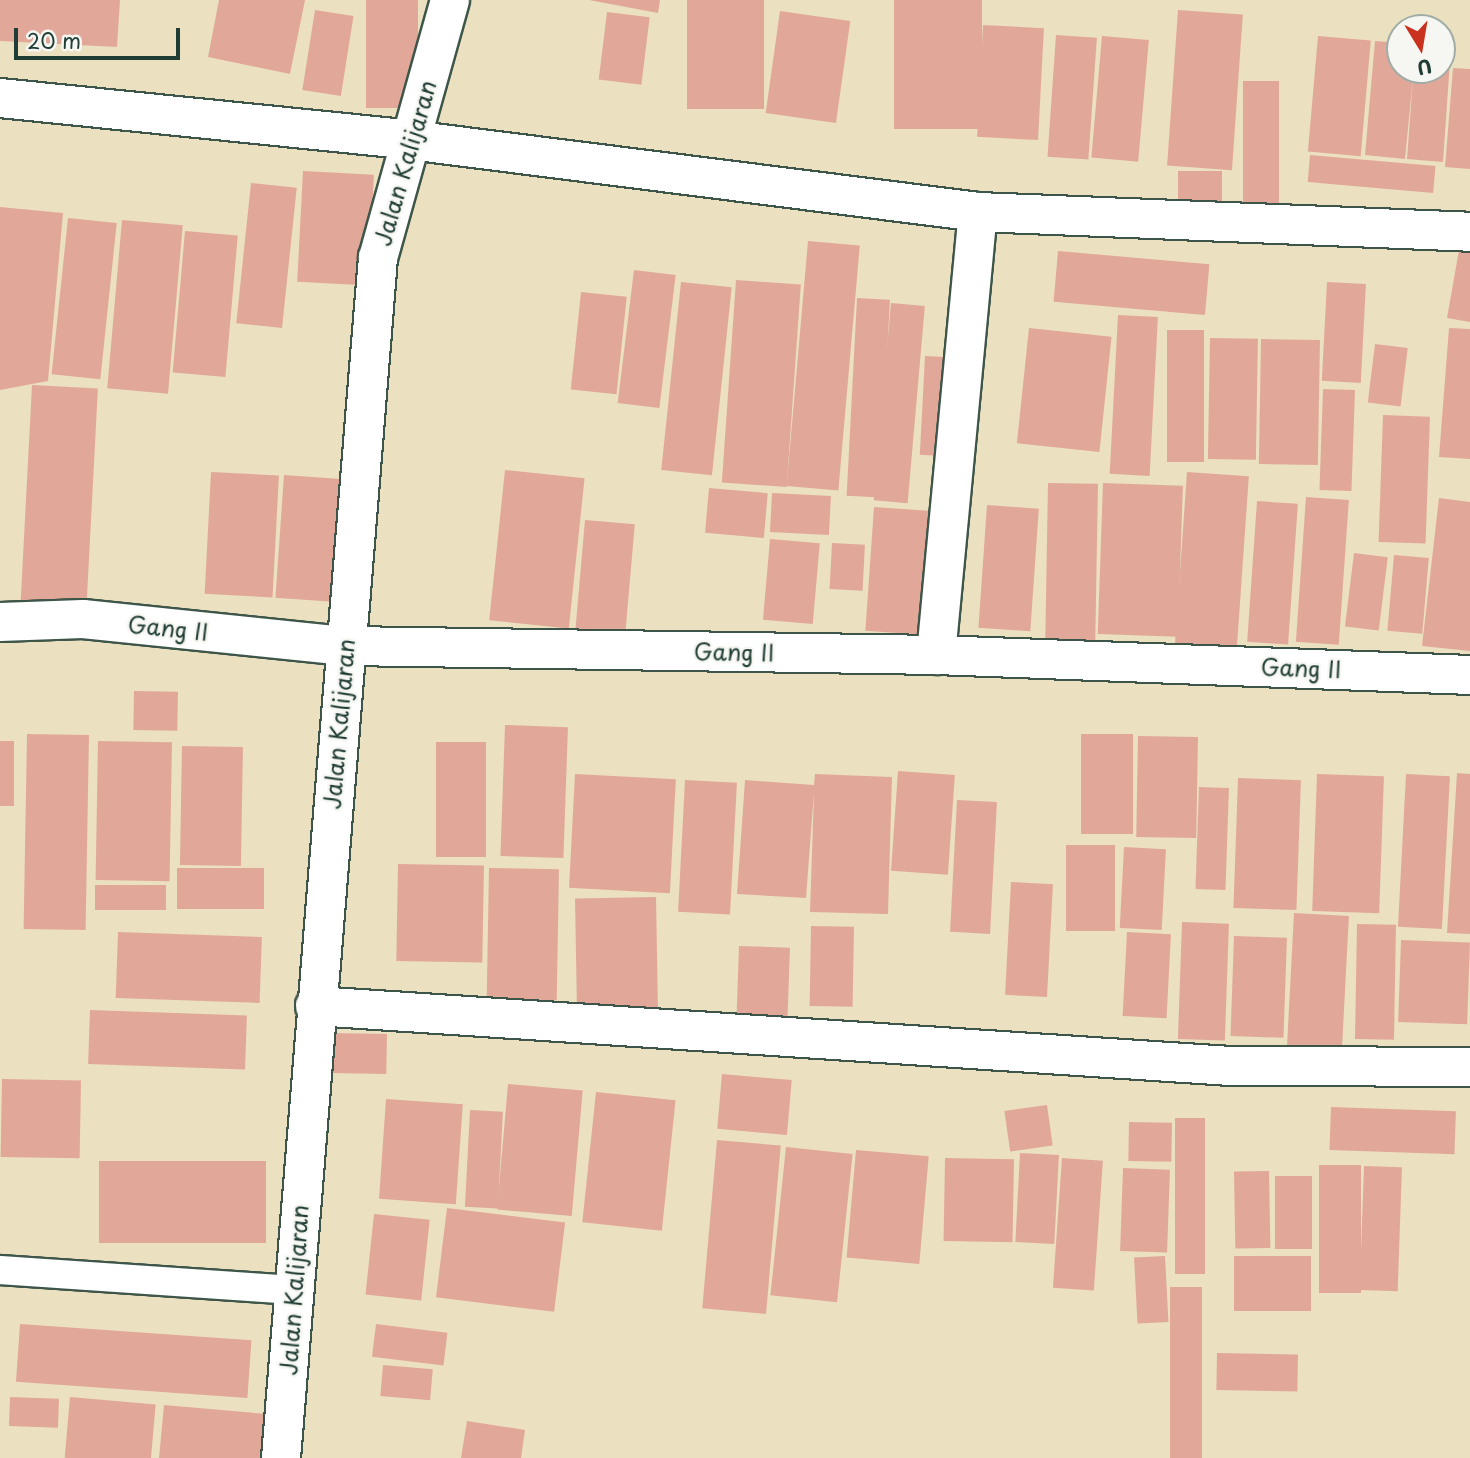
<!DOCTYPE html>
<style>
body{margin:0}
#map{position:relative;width:1470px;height:1458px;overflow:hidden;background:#ebe1c1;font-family:"Playpen Sans",sans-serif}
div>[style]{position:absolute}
.building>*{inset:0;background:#e1a899;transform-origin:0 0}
.roads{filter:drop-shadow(2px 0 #3e5649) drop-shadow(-2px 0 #3e5649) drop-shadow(0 2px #3e5649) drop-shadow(0 -2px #3e5649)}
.service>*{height:28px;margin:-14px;padding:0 14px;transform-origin:14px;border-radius:14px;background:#fff}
.minor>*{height:38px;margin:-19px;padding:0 19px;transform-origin:19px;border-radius:19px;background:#fff}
.tertiary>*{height:38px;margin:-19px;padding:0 19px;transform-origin:19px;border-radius:19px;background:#fff}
span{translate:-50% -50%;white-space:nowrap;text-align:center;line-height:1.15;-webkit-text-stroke:5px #f6f6f2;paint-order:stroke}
.street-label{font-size:23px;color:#1f3d34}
.north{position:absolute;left:1386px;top:14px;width:70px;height:70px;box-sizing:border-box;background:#f6f6f2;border:2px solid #a0aca6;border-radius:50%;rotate:169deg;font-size:19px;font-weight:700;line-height:28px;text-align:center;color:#1f3d34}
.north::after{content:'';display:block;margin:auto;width:24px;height:32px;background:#c8321e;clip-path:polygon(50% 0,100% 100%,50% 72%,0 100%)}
.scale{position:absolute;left:14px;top:28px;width:166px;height:32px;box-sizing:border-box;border:4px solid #1f3d34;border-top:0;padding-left:9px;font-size:21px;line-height:24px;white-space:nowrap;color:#1f3d34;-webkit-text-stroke:5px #f6f6f2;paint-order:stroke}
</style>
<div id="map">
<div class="building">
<div style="clip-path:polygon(0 0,120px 0,117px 47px,0 41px)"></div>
<div style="clip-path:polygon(219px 0,305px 0,290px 74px,208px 57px)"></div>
<div style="left:366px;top:0;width:52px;height:108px"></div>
<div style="clip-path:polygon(589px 0,660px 0,658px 13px)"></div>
<div style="left:687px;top:0;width:77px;height:109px"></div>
<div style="left:894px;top:0;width:88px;height:129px"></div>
<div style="left:315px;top:10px;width:39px;height:81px;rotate:9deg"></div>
<div style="left:1178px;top:10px;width:65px;height:156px;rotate:4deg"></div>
<div style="left:780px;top:11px;width:71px;height:103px;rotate:8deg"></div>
<div style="left:607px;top:12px;width:43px;height:68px;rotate:7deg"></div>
<div style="left:983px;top:25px;width:61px;height:112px;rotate:3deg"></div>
<div style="left:1056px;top:35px;width:41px;height:122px;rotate:4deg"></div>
<div style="left:1102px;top:36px;width:47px;height:122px;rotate:5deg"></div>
<div style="left:1318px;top:36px;width:53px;height:116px;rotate:5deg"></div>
<div style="clip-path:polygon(1375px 41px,1400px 43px,1400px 70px,1442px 70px,1442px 46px,1451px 47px,1443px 162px,1407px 159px,1413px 78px,1405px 159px,1365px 155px)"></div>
<div style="clip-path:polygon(1453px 68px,1470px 69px,1470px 169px,1445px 167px)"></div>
<div style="left:1243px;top:81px;width:36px;height:123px"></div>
<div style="left:1310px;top:155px;width:126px;height:27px;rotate:5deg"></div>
<div style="left:303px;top:171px;width:71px;height:111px;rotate:3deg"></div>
<div style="left:1178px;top:171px;width:44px;height:45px"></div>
<div style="left:251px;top:183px;width:46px;height:141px;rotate:6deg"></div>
<div style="clip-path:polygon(0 207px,63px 213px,48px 381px,0 390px)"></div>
<div style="left:68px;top:218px;width:49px;height:157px;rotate:6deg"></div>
<div style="left:122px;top:220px;width:61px;height:169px;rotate:5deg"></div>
<div style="left:185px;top:231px;width:53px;height:142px;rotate:5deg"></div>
<div style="left:808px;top:241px;width:52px;height:246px;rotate:5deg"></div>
<div style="clip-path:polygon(1459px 250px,1470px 252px,1470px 322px,1447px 318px)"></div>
<div style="left:1058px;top:251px;width:152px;height:51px;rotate:5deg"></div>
<div style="left:634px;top:270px;width:42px;height:134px;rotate:7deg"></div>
<div style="left:736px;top:280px;width:65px;height:203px;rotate:4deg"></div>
<div style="left:681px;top:282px;width:51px;height:189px;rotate:6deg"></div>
<div style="left:1327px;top:282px;width:39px;height:99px;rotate:3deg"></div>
<div style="left:581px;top:292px;width:46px;height:98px;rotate:6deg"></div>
<div style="left:857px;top:298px;width:33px;height:198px;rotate:3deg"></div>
<div style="left:891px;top:303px;width:34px;height:198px;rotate:5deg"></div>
<div style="left:1118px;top:315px;width:40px;height:159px;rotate:3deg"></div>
<div style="left:1029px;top:328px;width:83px;height:116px;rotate:6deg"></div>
<div style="clip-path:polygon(1449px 328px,1470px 329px,1470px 459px,1439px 457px)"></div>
<div style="left:1167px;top:330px;width:37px;height:132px"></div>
<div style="left:1210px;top:338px;width:48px;height:121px;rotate:1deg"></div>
<div style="left:1261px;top:339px;width:59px;height:125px;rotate:1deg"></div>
<div style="left:1375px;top:344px;width:33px;height:59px;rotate:7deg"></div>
<div style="left:925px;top:356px;width:33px;height:99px;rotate:3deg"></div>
<div style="left:32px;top:385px;width:66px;height:217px;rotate:3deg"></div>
<div style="left:1323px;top:389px;width:32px;height:101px;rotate:2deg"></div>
<div style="left:1383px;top:415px;width:47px;height:127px;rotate:2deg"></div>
<div style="left:505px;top:470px;width:80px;height:151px;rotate:6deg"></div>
<div style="left:211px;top:472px;width:68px;height:122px;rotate:3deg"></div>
<div style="left:1187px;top:472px;width:62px;height:183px;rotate:4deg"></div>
<div style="left:284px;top:475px;width:68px;height:123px;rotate:4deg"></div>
<div style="left:1048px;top:483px;width:50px;height:162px;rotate:1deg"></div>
<div style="left:1103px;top:483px;width:80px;height:151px;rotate:2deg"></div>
<div style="left:709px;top:488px;width:59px;height:45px;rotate:5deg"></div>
<div style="left:772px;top:493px;width:59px;height:39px;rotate:3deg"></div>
<div style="left:1306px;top:497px;width:43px;height:145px;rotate:4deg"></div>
<div style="clip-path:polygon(1439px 498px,1470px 502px,1470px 651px,1422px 646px)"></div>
<div style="left:1257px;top:501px;width:41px;height:141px;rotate:4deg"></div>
<div style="left:987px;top:505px;width:52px;height:123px;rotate:4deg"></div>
<div style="left:874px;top:507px;width:65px;height:124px;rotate:4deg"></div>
<div style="left:585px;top:520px;width:50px;height:121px;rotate:5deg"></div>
<div style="left:770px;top:539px;width:50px;height:81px;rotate:5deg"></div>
<div style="left:832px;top:543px;width:33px;height:46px;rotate:3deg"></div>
<div style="left:1354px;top:553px;width:34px;height:74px;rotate:7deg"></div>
<div style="left:1394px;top:555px;width:35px;height:76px;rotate:5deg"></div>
<div style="left:134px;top:691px;width:44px;height:39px;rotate:1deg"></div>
<div style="left:505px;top:725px;width:63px;height:131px;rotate:2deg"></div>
<div style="left:27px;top:734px;width:62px;height:195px;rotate:1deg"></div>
<div style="left:1081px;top:734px;width:52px;height:100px"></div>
<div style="left:1138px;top:736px;width:60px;height:101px;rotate:1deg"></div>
<div style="left:0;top:741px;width:14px;height:65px"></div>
<div style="left:98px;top:741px;width:74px;height:139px;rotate:1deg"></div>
<div style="left:436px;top:742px;width:50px;height:115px"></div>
<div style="left:182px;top:746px;width:61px;height:119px;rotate:1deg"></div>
<div style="left:898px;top:771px;width:57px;height:100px;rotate:4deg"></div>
<div style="clip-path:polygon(1457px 773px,1470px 774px,1470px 934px,1447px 933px)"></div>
<div style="left:575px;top:774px;width:101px;height:114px;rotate:3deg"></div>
<div style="clip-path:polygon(815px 774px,892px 777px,888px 914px,810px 912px,814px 792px,806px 898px,737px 894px,745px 780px,814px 785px)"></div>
<div style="left:1317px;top:774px;width:67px;height:137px;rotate:2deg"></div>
<div style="left:1406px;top:774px;width:44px;height:153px;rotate:3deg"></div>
<div style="left:1238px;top:778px;width:63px;height:130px;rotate:2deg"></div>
<div style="left:685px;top:780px;width:52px;height:132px;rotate:3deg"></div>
<div style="left:1199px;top:787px;width:30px;height:102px;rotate:2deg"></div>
<div style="left:957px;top:800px;width:40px;height:132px;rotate:3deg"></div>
<div style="left:1066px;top:845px;width:49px;height:86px"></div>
<div style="left:1124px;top:847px;width:42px;height:81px;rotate:3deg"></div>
<div style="left:398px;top:864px;width:86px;height:97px;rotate:1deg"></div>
<div style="left:177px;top:868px;width:87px;height:41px"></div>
<div style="left:489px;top:868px;width:70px;height:131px;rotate:1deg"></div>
<div style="left:1011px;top:882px;width:42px;height:113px;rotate:3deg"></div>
<div style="left:166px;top:885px;width:25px;height:71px;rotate:90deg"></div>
<div style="left:656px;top:897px;width:115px;height:81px;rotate:89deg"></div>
<div style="left:1294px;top:913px;width:55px;height:133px;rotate:3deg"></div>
<div style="left:1182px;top:922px;width:47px;height:117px;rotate:2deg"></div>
<div style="left:1357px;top:924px;width:39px;height:115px;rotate:1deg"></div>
<div style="left:811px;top:926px;width:43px;height:80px;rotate:1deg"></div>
<div style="left:118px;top:932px;width:144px;height:66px;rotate:2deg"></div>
<div style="left:1127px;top:932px;width:44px;height:84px;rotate:3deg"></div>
<div style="left:1234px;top:936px;width:53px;height:100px;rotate:2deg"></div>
<div style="left:1401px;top:940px;width:69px;height:82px;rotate:2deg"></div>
<div style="left:739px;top:946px;width:51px;height:77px;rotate:2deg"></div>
<div style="left:90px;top:1010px;width:157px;height:54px;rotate:2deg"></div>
<div style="left:330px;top:1033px;width:57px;height:40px;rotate:1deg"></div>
<div style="left:722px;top:1074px;width:70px;height:55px;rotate:5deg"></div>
<div style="left:2px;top:1079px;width:79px;height:78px;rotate:1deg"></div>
<div style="left:508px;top:1084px;width:75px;height:126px;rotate:5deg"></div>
<div style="left:596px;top:1092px;width:80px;height:131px;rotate:6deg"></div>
<div style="left:386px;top:1099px;width:77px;height:100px;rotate:4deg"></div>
<div style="left:1047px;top:1105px;width:41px;height:43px;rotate:82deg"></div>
<div style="left:1331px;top:1107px;width:125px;height:43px;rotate:2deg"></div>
<div style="left:470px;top:1110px;width:33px;height:97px;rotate:3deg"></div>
<div style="left:1175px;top:1118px;width:30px;height:156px"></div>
<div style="left:1129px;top:1122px;width:43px;height:39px;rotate:1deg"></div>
<div style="left:717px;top:1140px;width:64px;height:169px;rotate:5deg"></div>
<div style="left:786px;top:1147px;width:67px;height:149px;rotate:6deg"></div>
<div style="left:856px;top:1150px;width:73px;height:108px;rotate:5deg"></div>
<div style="left:1020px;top:1153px;width:39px;height:89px;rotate:3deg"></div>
<div style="left:945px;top:1158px;width:69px;height:83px;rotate:1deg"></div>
<div style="left:1062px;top:1158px;width:41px;height:130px;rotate:4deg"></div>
<div style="left:99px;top:1161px;width:167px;height:82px"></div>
<div style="left:1319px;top:1165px;width:42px;height:128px"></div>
<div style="left:1364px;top:1166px;width:38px;height:124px;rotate:2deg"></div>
<div style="left:1123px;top:1168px;width:47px;height:83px;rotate:2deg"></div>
<div style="left:1269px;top:1171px;width:77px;height:35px;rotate:89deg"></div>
<div style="left:1275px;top:1176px;width:37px;height:73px"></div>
<div style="left:447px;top:1208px;width:119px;height:90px;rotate:7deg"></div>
<div style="left:374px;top:1214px;width:56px;height:81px;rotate:6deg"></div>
<div style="left:1165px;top:1256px;width:66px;height:31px;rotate:87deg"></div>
<div style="left:1311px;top:1256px;width:55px;height:77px;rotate:90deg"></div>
<div style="left:1202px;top:1287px;width:171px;height:32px;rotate:90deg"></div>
<div style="left:20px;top:1324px;width:232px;height:58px;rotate:4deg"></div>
<div style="left:376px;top:1324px;width:72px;height:33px;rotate:7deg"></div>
<div style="left:1217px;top:1353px;width:81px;height:37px;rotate:1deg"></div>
<div style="left:383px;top:1365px;width:50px;height:31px;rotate:5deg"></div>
<div style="left:10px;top:1397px;width:49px;height:29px;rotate:2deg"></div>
<div style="left:70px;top:1397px;width:86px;height:61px;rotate:5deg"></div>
<div style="clip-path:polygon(164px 1405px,266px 1414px,262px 1458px,159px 1458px)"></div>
<div style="clip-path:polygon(467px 1421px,525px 1430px,521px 1458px,461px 1458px)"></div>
</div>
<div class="roads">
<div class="service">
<div style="left:0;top:1270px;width:295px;rotate:3.9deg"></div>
</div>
<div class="minor">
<div style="left:0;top:98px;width:412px;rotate:5.8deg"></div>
<div style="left:410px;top:140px;width:573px;rotate:7.22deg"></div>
<div style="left:978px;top:212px;width:492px;rotate:2.3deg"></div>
<div style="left:0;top:622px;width:83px;rotate:-2.1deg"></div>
<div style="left:83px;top:619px;width:264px;rotate:5.9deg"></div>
<div style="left:346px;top:646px;width:590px;rotate:0.87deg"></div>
<div style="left:936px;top:655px;width:534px;rotate:2.14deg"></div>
<div style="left:936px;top:655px;width:445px;rotate:-84.6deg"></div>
<div style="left:315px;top:1006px;width:917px;rotate:3.75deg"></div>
<div style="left:1230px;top:1066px;width:240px;rotate:0.2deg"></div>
</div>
<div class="tertiary">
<div style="left:281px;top:1458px;width:1204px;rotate:-85.38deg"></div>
<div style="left:378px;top:258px;width:268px;rotate:-74.4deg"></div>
</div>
</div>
<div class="street-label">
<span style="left:405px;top:163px;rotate:-74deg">Jalan Kalijaran</span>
<span style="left:168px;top:628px;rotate:6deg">Gang II</span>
<span style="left:734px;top:652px;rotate:1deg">Gang II</span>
<span style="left:1301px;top:668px;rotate:2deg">Gang II</span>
<span style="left:339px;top:724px;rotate:-85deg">Jalan Kalijaran</span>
<span style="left:294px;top:1290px;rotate:-86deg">Jalan Kalijaran</span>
</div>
<div class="north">U</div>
<div class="scale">20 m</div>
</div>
